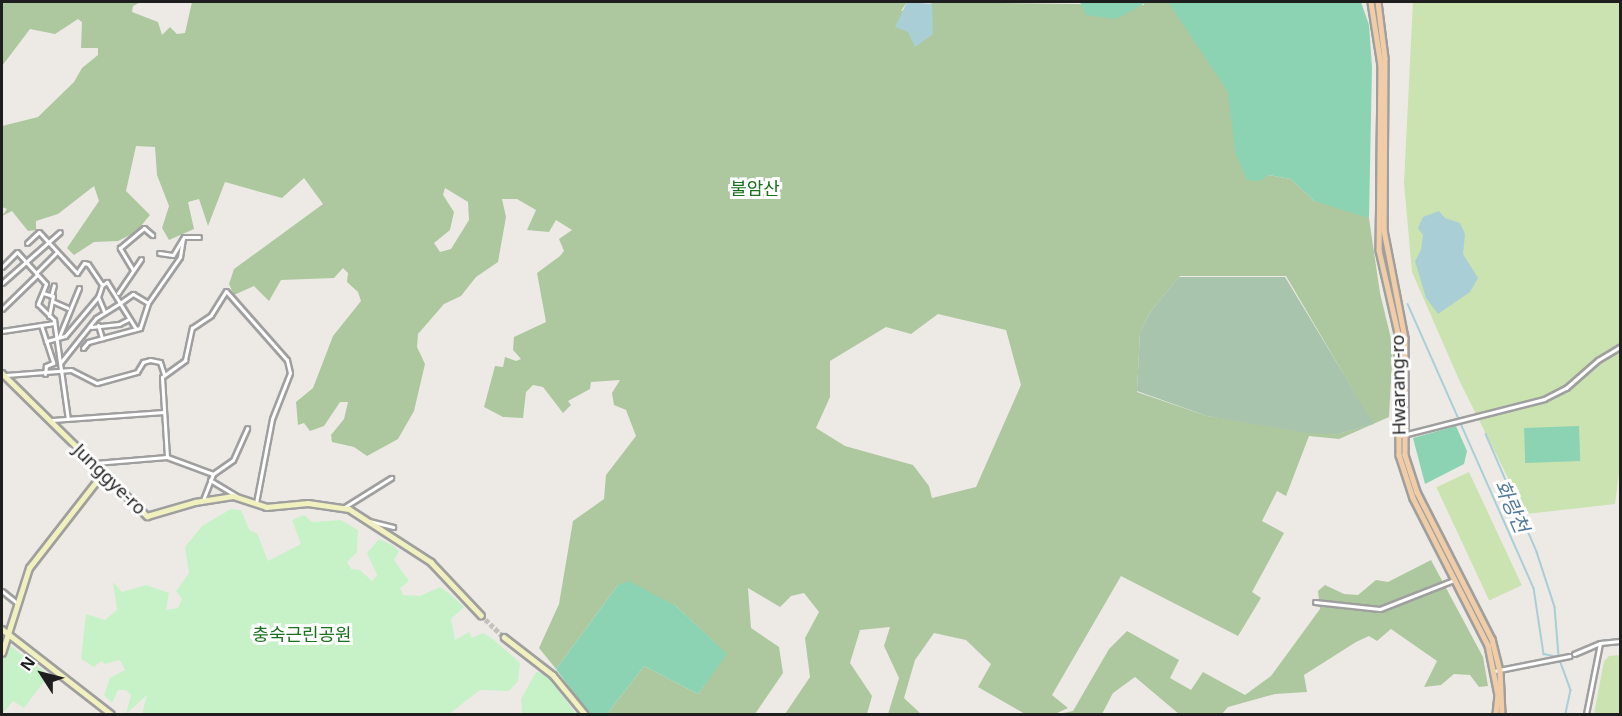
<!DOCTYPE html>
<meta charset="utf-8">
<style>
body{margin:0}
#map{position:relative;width:1622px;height:716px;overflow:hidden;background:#edeae5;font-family:"Noto Sans","Noto Sans KR",sans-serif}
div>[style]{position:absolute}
.grass>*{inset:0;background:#cbe2b1;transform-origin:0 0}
.forest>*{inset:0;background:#adc89f}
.cemetery>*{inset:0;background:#a9c4ac}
.park>*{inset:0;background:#c7f2c8}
.pitch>*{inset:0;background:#8cd3b4;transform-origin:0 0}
.water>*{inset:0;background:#aaced6}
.stream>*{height:1.5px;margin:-0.75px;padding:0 0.75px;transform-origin:0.75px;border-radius:0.75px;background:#aaced6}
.secondary-tunnel>*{height:4.5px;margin-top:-2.25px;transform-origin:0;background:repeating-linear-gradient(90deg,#c4c1bd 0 4.5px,transparent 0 6.5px)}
.roads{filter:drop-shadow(2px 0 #9f9f9f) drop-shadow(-2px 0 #9f9f9f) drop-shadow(0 2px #9f9f9f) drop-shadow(0 -2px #9f9f9f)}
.street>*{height:3px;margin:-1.5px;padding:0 1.5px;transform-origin:1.5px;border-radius:1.5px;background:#fff}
.secondary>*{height:4.5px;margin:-2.25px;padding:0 2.25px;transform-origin:2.25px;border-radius:2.25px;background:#f1f1bf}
.primary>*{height:4.5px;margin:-2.25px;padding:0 2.25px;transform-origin:2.25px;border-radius:2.25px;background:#f0cda7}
span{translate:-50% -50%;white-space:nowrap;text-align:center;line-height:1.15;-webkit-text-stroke:6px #fff;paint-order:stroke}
.park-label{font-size:18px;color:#196f1c}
.street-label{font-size:18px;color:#1e1e1e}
.water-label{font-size:20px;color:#537a9a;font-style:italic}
.frame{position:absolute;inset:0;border:3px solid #1e1e1e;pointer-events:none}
.north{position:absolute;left:12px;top:644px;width:60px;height:60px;-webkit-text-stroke:4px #fff;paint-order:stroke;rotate:306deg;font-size:16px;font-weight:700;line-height:24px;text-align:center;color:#1e1e1e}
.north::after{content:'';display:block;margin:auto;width:21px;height:27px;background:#1e1e1e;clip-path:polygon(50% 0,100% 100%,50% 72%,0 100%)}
</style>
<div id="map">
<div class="grass">
<div style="clip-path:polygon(1413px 2px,1620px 2px,1620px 464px,1615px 504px,1526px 514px,1460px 382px,1412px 272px,1404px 183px)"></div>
<div style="left:1469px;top:472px;width:125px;height:36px;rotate:65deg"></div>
<div style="clip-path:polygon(1620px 655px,1620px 714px,1594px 714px,1604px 661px,1609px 656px)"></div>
</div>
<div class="forest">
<div style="clip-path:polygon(evenodd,2px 2px,141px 2px,133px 6px,132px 12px,158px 22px,162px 35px,170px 27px,177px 34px,185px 33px,192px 2px,907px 2px,901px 11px,932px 4px,928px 2px,1144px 5px,1144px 2px,1170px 2px,1221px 44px,1268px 175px,1291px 179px,1314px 201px,1341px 205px,1369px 218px,1380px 293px,1393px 347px,1389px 417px,1339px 439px,1309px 436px,1286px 496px,1277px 491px,1262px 521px,1284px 533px,1252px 592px,1261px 598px,1238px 636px,1121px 576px,1052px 695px,1068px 708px,1055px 714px,1025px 714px,978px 687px,991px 664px,966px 640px,934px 633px,915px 660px,904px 698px,921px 714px,888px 714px,899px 678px,884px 646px,890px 627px,860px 630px,850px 663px,872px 696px,867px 714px,785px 714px,810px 677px,805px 638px,819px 612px,804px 593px,791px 596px,780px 607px,748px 588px,751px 628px,779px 647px,783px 673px,755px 714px,607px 714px,644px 666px,698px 694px,707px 681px,717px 645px,676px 606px,618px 585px,556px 669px,539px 648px,559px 604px,573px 521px,604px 499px,606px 475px,636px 436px,626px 410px,614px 405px,612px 393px,620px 380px,591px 382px,590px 389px,568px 401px,571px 405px,563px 413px,543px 387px,533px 385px,526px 392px,523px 418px,503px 417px,484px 407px,495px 366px,503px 367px,505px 357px,516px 361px,521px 359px,513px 350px,514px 337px,546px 322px,537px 273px,560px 256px,564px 251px,559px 239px,572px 230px,556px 220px,549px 232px,527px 230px,536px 210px,517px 199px,502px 199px,506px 217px,498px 262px,476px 277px,461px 296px,444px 304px,418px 334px,417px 347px,425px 364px,414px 411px,398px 439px,367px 456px,354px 447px,332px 442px,331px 435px,344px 419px,348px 402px,340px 402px,324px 426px,310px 431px,304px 423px,298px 425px,296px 402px,313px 388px,333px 336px,361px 301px,358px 292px,347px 282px,348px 273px,343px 268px,334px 278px,281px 280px,269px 301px,254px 286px,234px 295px,229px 284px,234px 269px,323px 204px,304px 178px,282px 198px,225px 182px,208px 226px,199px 199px,188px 202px,194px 229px,169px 240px,162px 228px,169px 206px,157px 175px,155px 147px,136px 146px,126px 191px,150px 215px,136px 232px,118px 241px,94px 242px,74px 255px,67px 248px,99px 201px,94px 186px,58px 214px,36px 221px,36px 230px,28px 231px,12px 211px,2px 216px,7px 209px,2px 207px,2px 126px,38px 117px,74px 82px,82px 68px,98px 55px,98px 48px,81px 48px,82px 22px,78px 19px,55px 34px,30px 29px,2px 66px,2px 2px,445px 188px,468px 202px,469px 220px,451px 249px,440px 252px,434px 243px,450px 230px,454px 212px,443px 195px,445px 188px,2px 2px,1180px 276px,1286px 276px,1373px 424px,1338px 434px,1207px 416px,1137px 392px,1140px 332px,1151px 311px,1180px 276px,2px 2px,938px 314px,1006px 330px,1021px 385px,976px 487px,932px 498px,929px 486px,913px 465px,845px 446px,816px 428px,830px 397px,830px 361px,886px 327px,911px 334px,938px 314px)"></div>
<div style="clip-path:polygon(1431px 560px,1483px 657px,1488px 686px,1479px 687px,1470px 675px,1454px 674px,1441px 685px,1424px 687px,1437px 661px,1391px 629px,1377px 641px,1369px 636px,1356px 642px,1304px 675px,1307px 692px,1275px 694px,1228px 707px,1222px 714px,1179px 714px,1135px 677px,1113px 693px,1102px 714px,1063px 713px,1073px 711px,1109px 649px,1127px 631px,1179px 660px,1170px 678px,1191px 690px,1203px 672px,1245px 695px,1271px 676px,1320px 609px,1318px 591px,1325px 585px,1344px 594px,1358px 595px,1376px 580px,1388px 582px)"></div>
</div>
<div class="cemetery">
<div style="clip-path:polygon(1179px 277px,1285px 277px,1374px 424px,1338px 434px,1308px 433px,1207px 416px,1137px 391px,1140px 332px,1151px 311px)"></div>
</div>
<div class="park">
<div style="clip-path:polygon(231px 509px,241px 510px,250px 531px,257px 533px,268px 561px,301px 544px,292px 520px,304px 515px,312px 522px,341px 520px,358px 530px,357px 552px,347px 562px,351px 569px,360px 570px,372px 581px,377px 575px,367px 553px,379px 539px,392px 545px,399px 551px,394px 560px,409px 581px,400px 588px,403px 595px,420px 596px,440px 587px,450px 594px,464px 607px,451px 619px,455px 640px,469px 632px,472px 638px,483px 633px,493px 639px,520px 663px,518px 681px,509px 691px,480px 690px,449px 714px,142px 714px,147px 695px,126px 714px,131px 695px,126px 690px,118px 690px,112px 703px,104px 695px,110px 678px,125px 670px,120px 660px,105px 664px,101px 661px,94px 667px,81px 659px,86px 614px,105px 620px,117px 610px,113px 582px,122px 592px,146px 585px,169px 593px,166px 610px,178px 608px,182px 599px,176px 591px,189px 573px,185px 547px,202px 526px)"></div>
<div style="clip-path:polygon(8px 644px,49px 675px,24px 708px,13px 701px,2px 714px,2px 662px)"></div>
<div style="clip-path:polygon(536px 672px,546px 673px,576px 714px,522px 714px,521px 699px)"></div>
</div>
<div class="pitch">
<div style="clip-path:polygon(1080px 2px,1147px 2px,1116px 19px,1086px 15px)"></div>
<div style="clip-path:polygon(1168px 2px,1361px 2px,1369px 25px,1372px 67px,1369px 218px,1314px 201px,1291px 179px,1268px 175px,1260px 181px,1247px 180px,1235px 152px,1228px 92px)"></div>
<div style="clip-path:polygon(1456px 426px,1467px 451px,1464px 464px,1425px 484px,1413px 438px)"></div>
<div style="left:1579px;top:426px;width:35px;height:55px;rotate:88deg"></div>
<div style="clip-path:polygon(629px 581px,676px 606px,727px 654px,698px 694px,644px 666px,607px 714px,589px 714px,556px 669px,618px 585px)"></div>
</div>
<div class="water">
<div style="clip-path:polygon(907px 2px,932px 4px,933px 34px,915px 47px,908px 32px,895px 27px)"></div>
<div style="clip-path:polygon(1439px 211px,1445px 218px,1460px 223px,1465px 234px,1463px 254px,1478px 278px,1470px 292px,1438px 314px,1426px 298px,1415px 261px,1421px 250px,1423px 235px,1418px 228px,1423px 217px)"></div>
</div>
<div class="stream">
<div style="left:1408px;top:304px;width:311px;rotate:66.1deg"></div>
<div style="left:1534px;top:588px;width:67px;rotate:81.4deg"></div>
<div style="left:1544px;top:654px;width:14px;rotate:12deg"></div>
<div style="left:1486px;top:434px;width:129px;rotate:66.6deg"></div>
<div style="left:1537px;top:552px;width:58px;rotate:71.9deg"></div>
<div style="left:1555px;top:607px;width:49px;rotate:85.3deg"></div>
<div style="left:1560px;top:660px;width:32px;rotate:70deg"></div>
<div style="left:1571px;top:690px;width:25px;rotate:102deg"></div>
</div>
<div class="secondary-tunnel">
<div style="left:481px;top:615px;width:32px;rotate:44deg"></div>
</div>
<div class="roads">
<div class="street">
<div style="left:27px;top:243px;width:16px;rotate:-43deg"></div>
<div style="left:39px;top:232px;width:56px;rotate:47.2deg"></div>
<div style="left:77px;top:273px;width:12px;rotate:-55deg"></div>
<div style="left:84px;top:263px;width:4px;rotate:14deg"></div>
<div style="left:88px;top:264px;width:25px;rotate:56deg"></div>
<div style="left:102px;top:285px;width:13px;rotate:108deg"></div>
<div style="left:98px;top:297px;width:51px;rotate:130.2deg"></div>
<div style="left:65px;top:336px;width:20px;rotate:165deg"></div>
<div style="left:159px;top:253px;width:14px;rotate:8deg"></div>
<div style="left:173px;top:255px;width:21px;rotate:-59deg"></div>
<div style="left:184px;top:237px;width:15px"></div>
<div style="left:2px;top:267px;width:21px;rotate:-45deg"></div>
<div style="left:17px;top:252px;width:43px;rotate:47.8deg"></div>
<div style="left:46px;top:284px;width:22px;rotate:112deg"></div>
<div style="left:38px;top:304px;width:23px;rotate:45deg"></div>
<div style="left:54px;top:320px;width:100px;rotate:82deg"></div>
<div style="left:133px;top:270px;width:26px;rotate:-121deg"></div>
<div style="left:120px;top:248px;width:31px;rotate:-40deg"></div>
<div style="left:144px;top:228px;width:11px;rotate:41deg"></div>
<div style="left:36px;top:273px;width:30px;rotate:-45deg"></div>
<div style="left:2px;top:283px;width:77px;rotate:-41.3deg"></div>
<div style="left:43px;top:293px;width:10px;rotate:17deg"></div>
<div style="left:53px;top:296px;width:5px;rotate:101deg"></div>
<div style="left:118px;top:293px;width:41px;rotate:-55.9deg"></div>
<div style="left:51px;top:296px;width:11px;rotate:-75deg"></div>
<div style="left:98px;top:297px;width:15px;rotate:67deg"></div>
<div style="left:52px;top:301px;width:17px;rotate:24deg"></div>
<div style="left:2px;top:309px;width:49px;rotate:-44.2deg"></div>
<div style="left:49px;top:316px;width:15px;rotate:-79deg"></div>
<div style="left:41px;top:325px;width:40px;rotate:72deg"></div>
<div style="left:53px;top:363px;width:8px;rotate:157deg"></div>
<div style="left:46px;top:366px;width:8px;rotate:97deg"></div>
<div style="left:98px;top:325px;width:14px;rotate:73deg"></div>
<div style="left:91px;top:327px;width:28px;rotate:-6deg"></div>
<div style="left:119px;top:324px;width:11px;rotate:-27deg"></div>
<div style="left:136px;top:329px;width:31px;rotate:-122deg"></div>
<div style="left:120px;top:303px;width:16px;rotate:-35deg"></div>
<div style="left:133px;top:294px;width:17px;rotate:31deg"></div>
<div style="left:2px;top:331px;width:53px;rotate:-8.7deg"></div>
<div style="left:59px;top:337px;width:53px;rotate:-67.8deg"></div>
<div style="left:83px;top:348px;width:8px;rotate:-50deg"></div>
<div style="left:88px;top:342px;width:54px;rotate:-15.1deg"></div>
<div style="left:140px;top:328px;width:26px;rotate:-72deg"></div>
<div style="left:148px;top:303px;width:56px;rotate:-55.2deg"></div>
<div style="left:180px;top:257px;width:18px;rotate:-81deg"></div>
<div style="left:61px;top:362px;width:56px;rotate:-51.5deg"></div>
<div style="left:96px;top:318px;width:28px;rotate:-32deg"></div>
<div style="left:120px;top:303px;width:25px;rotate:-122deg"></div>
<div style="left:107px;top:282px;width:6px;rotate:149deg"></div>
<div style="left:6px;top:375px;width:65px;rotate:-4.4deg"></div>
<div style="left:71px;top:370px;width:29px;rotate:27deg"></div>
<div style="left:97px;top:383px;width:41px;rotate:-15.4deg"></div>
<div style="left:137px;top:372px;width:12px;rotate:-59deg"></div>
<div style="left:143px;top:362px;width:7px;rotate:-16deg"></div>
<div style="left:150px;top:360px;width:10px;rotate:11deg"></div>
<div style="left:160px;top:362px;width:13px;rotate:72deg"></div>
<div style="left:52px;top:420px;width:112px;rotate:-4.1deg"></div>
<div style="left:1399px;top:436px;width:150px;rotate:-14.3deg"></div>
<div style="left:1544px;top:399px;width:25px;rotate:-27deg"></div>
<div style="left:1566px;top:388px;width:43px;rotate:-41.2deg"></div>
<div style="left:1598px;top:360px;width:26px;rotate:-31deg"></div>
<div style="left:167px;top:457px;width:80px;rotate:-93.6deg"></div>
<div style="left:162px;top:377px;width:29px;rotate:-36deg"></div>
<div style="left:185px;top:360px;width:33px;rotate:-78deg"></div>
<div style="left:192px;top:328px;width:23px;rotate:-34deg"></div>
<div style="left:211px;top:315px;width:28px;rotate:-58deg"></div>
<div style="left:226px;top:291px;width:92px;rotate:48.5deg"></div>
<div style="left:287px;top:360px;width:13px;rotate:77deg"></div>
<div style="left:290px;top:373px;width:49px;rotate:111.4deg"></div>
<div style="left:272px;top:419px;width:86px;rotate:100.8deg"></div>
<div style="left:95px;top:463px;width:72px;rotate:-4.8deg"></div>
<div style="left:167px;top:457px;width:49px;rotate:20.3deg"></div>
<div style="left:210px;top:480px;width:31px;rotate:31deg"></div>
<div style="left:203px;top:500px;width:28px;rotate:-69deg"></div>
<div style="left:213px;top:474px;width:24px;rotate:-35deg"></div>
<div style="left:233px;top:460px;width:35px;rotate:-66deg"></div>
<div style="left:343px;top:508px;width:57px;rotate:-32deg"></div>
<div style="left:369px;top:521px;width:25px;rotate:14deg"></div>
<div style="left:2px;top:591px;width:19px;rotate:39deg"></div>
<div style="left:1315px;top:602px;width:65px;rotate:6.1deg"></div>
<div style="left:1380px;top:609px;width:79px;rotate:-21.4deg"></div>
<div style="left:1574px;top:654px;width:28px;rotate:-23deg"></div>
<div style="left:1494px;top:671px;width:77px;rotate:-11.2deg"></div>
<div style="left:1586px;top:714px;width:72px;rotate:-78.8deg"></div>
<div style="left:1600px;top:643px;width:20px;rotate:-6deg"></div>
</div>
<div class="secondary">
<div style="left:2px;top:373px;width:204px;rotate:44.6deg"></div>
<div style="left:147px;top:516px;width:50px;rotate:-16.3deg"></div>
<div style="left:195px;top:502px;width:38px;rotate:-9deg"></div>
<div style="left:233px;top:496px;width:35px;rotate:18deg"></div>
<div style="left:266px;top:507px;width:42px;rotate:-5.4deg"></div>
<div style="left:308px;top:503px;width:41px;rotate:8.3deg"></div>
<div style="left:349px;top:509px;width:98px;rotate:32.9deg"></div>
<div style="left:431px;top:562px;width:73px;rotate:46.7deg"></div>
<div style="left:2px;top:629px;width:138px;rotate:37.9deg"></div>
<div style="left:504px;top:637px;width:62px;rotate:37.8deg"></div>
<div style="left:553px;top:675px;width:50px;rotate:50.6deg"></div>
<div style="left:2px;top:653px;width:89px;rotate:-72.4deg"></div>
<div style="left:29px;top:568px;width:120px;rotate:-52.1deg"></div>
</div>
<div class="primary">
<div style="left:1371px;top:2px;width:64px;rotate:81deg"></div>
<div style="left:1381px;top:65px;width:185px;rotate:90.6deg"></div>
<div style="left:1379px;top:250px;width:85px;rotate:77.1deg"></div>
<div style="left:1398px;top:333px;width:122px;rotate:89.5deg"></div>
<div style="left:1399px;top:455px;width:45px;rotate:72deg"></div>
<div style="left:1413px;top:498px;width:165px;rotate:63deg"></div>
<div style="left:1488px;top:645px;width:51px;rotate:78.7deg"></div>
<div style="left:1498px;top:695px;width:19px;rotate:96deg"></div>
<div style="left:1378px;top:2px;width:56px;rotate:82.9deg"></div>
<div style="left:1385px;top:58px;width:172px;rotate:90.3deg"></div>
<div style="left:1384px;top:230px;width:110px;rotate:79deg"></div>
<div style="left:1405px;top:338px;width:117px;rotate:90deg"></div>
<div style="left:1405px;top:455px;width:39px;rotate:72deg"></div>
<div style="left:1417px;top:492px;width:165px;rotate:63deg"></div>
<div style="left:1492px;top:639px;width:32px;rotate:76deg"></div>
<div style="left:1500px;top:670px;width:44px;rotate:87.4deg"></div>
</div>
</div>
<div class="park-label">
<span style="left:755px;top:188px">불암산</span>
<span style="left:302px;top:634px">충숙근린공원</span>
</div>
<div class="street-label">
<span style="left:1398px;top:385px;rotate:-91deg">Hwarang-ro</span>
<span style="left:110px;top:479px;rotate:44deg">Junggye-ro</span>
</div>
<div class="water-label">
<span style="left:1512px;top:506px;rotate:66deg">화랑천</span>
</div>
<div class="frame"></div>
<div class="north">N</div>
</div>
